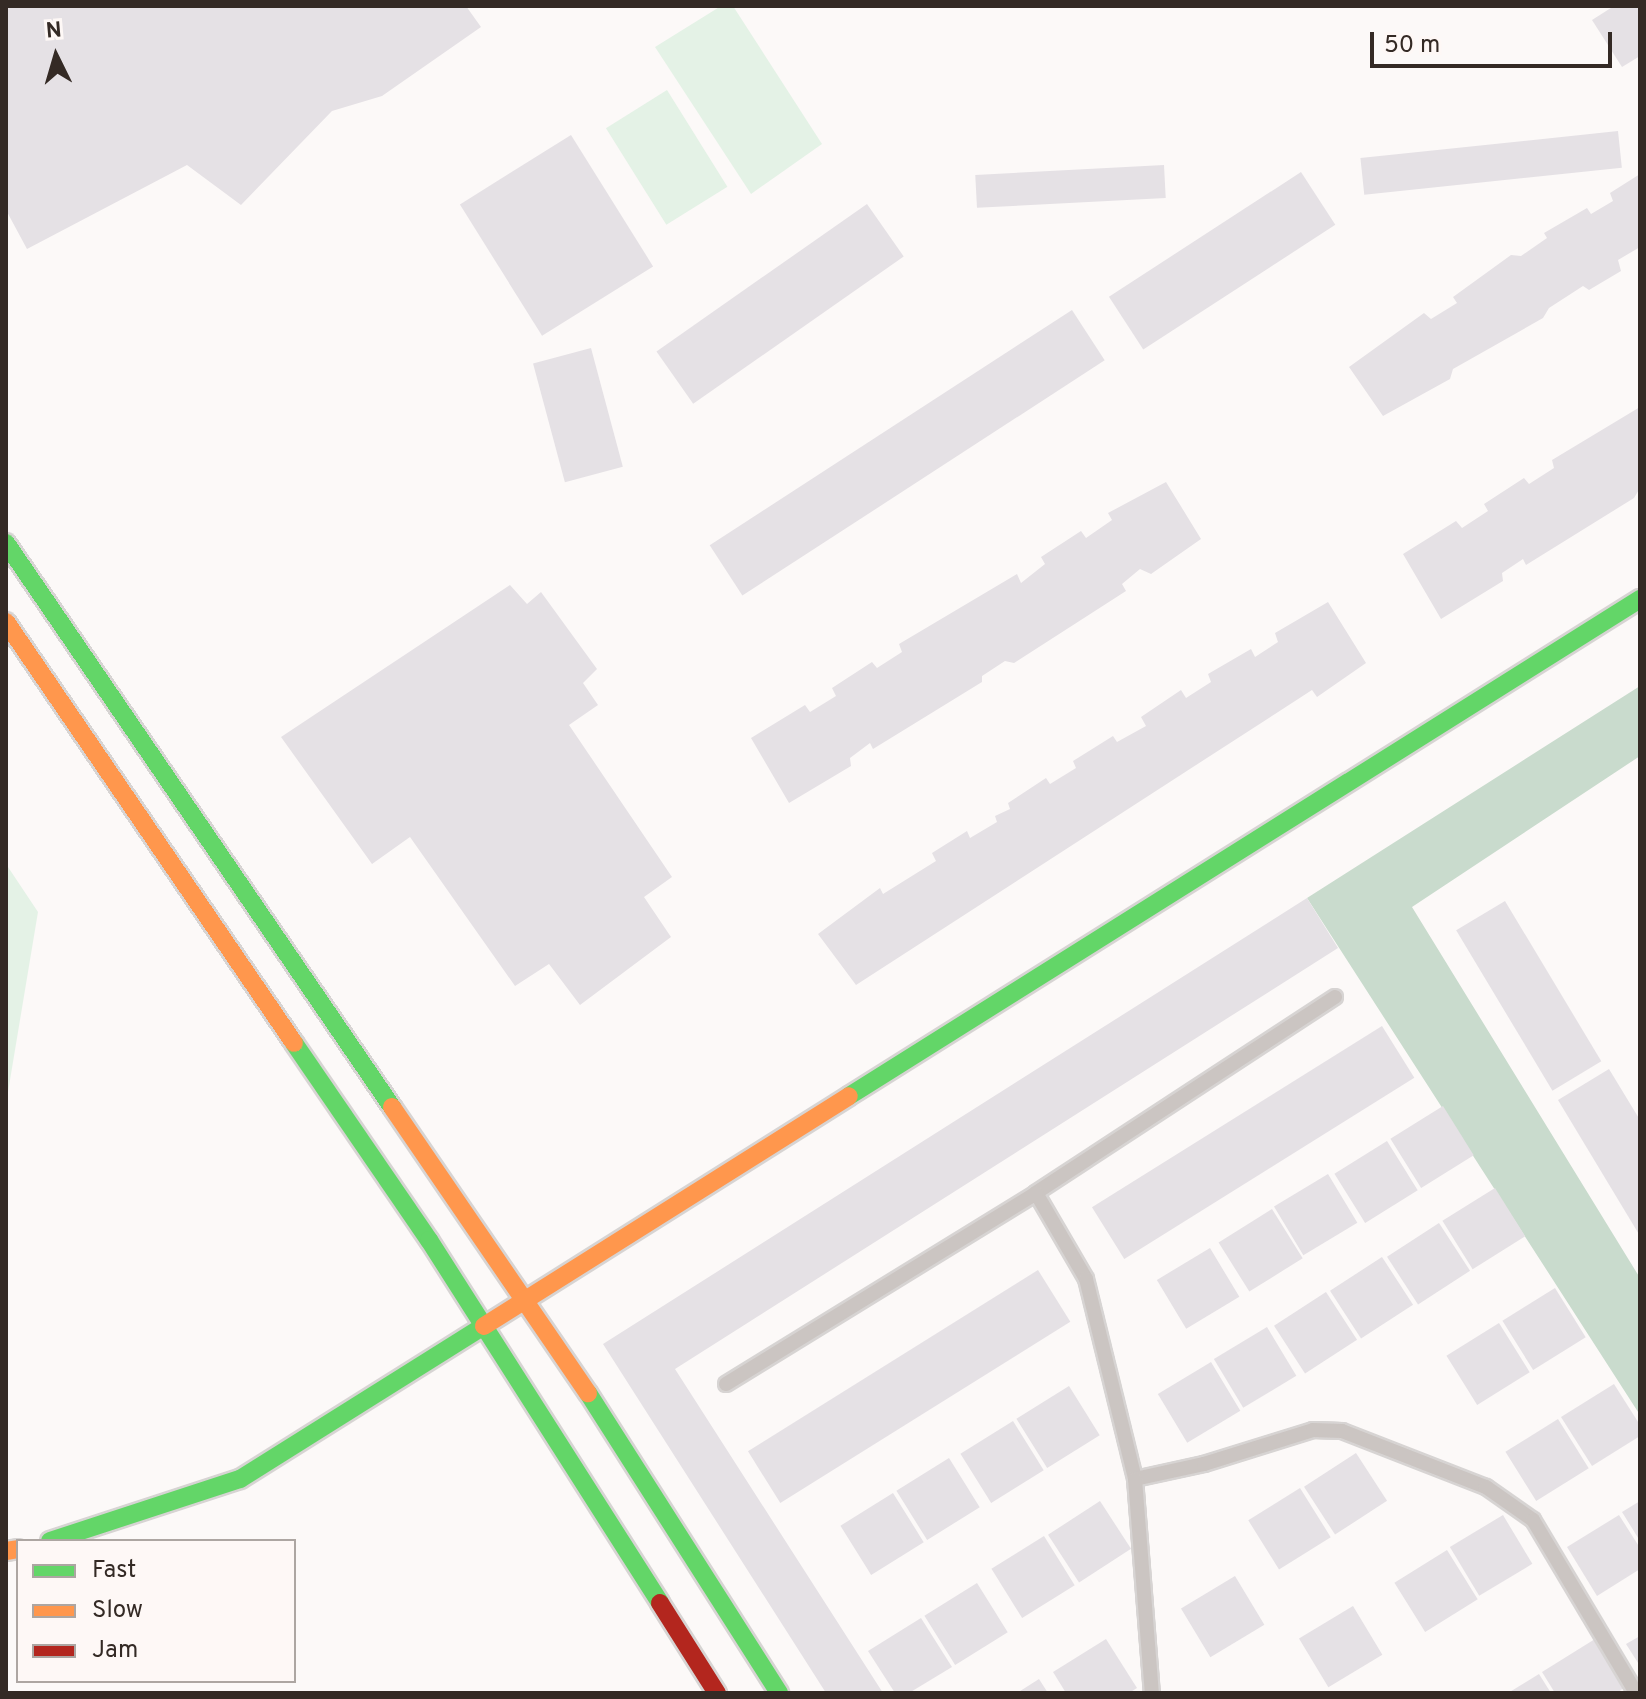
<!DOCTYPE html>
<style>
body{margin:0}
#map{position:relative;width:1646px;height:1699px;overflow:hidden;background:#fcf9f8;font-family:Overpass,sans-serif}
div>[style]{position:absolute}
.green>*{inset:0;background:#e4f2e6;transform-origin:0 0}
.forest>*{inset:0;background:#c9dbcd}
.building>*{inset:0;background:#e5e1e5;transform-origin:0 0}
.roads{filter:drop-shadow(2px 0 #d7d4d3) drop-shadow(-2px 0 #d7d4d3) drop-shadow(0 2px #d7d4d3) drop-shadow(0 -2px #d7d4d3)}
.lane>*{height:14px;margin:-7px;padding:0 7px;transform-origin:7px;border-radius:7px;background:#cbc5c2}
.fast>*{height:18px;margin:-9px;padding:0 9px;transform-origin:9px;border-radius:9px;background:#63d668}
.slow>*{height:18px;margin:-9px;padding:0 9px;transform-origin:9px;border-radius:9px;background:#ff974d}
.jam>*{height:18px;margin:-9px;padding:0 9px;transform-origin:9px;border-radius:9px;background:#b3261e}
span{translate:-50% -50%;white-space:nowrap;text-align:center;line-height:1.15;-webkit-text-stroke:7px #fef8f6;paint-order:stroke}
.frame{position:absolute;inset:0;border:8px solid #342a25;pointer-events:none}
.legend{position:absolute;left:16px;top:1539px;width:280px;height:144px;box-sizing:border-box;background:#fef8f6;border:2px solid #ada6a2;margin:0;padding:10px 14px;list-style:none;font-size:24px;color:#342a25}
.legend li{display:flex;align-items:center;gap:16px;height:40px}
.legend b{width:40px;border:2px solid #ada6a2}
.north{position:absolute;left:16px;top:16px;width:80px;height:80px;-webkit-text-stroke:6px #fef8f6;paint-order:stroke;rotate:355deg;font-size:22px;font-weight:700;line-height:32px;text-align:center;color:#342a25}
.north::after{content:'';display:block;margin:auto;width:28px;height:36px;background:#342a25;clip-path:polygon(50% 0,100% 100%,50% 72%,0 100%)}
.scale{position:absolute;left:1370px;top:32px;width:242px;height:36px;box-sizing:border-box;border:4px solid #342a25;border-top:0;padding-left:10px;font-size:24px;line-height:28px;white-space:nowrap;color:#342a25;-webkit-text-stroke:6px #fef8f6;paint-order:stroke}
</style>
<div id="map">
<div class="green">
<div style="clip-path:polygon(721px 6px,733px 6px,822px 144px,751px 194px,655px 47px)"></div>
<div style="left:667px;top:90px;width:114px;height:72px;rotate:58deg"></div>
<div style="clip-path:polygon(6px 864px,38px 912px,6px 1104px)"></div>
</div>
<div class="forest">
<div style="clip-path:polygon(1640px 686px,1640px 756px,1412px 907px,1640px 1278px,1640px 1415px,1307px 898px)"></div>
</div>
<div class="building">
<div style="clip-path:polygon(6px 6px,466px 6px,481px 27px,382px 96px,332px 111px,241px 205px,187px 165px,27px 249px,6px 210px)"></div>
<div style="clip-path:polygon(1614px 6px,1640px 6px,1640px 56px,1622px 67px,1592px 20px)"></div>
<div style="left:1618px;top:131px;width:37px;height:259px;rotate:84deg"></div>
<div style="left:571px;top:135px;width:155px;height:131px;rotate:58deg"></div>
<div style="left:1164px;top:165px;width:33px;height:189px;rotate:87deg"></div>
<div style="left:1301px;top:172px;width:63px;height:229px;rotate:57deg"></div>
<div style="clip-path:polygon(1640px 174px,1640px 247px,1618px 260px,1621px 271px,1589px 290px,1583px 286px,1549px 308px,1543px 318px,1453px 369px,1450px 379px,1383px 416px,1349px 367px,1424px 313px,1431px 319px,1457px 303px,1453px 297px,1511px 255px,1521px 256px,1547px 238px,1544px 233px,1587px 208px,1591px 214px,1613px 201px,1610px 193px)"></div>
<div style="left:867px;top:204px;width:64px;height:257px;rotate:55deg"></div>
<div style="left:1072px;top:310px;width:60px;height:432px;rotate:57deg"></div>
<div style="left:591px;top:348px;width:123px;height:60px;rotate:75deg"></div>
<div style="clip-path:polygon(1640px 407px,1640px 488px,1634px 498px,1526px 565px,1523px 559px,1502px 573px,1503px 581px,1441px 619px,1403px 554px,1456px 521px,1462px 528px,1488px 511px,1484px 504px,1524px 478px,1529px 484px,1554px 468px,1552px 460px)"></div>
<div style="clip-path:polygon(1166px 482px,1201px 539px,1151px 574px,1140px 569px,1122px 584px,1126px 591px,1014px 663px,1005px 661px,982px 676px,982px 682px,873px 749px,870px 743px,850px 758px,851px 766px,789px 803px,751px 738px,805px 705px,810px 712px,836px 696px,832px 688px,872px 662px,877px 668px,902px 652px,899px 644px,1017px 574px,1021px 583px,1045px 564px,1041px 557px,1081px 531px,1086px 538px,1112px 520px,1108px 513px)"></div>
<div style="clip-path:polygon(510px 585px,527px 604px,541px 592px,597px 669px,583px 683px,598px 705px,569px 725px,672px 877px,644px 897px,671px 937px,580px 1005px,549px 964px,515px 986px,410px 837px,372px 864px,281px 737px)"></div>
<div style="clip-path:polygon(1328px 602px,1366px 663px,1317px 697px,1312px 690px,856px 985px,818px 934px,880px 888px,883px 894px,936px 861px,932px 853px,967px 831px,970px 838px,997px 822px,995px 816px,1010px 809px,1008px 803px,1046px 778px,1050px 784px,1076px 768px,1073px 761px,1113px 736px,1117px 742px,1146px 726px,1141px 717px,1181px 690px,1186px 698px,1211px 682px,1208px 674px,1251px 649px,1255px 657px,1278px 642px,1275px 633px)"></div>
<div style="clip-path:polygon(1307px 898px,1338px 948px,675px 1369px,883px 1693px,826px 1693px,603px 1344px)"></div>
<div style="left:1505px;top:901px;width:187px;height:57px;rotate:59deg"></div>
<div style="left:1382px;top:1026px;width:61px;height:342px;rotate:58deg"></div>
<div style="clip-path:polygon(1609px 1069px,1640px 1120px,1640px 1236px,1558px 1100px)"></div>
<div style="left:1443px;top:1106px;width:58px;height:62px;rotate:58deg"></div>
<div style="left:1387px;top:1141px;width:58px;height:62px;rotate:58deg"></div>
<div style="left:1328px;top:1174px;width:57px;height:63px;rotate:59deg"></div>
<div style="left:1495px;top:1188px;width:57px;height:62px;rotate:58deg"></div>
<div style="left:1272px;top:1209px;width:58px;height:63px;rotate:58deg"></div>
<div style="left:1439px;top:1223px;width:57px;height:62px;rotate:57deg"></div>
<div style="left:1210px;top:1248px;width:57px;height:62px;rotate:59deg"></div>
<div style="left:1382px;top:1257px;width:57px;height:62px;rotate:57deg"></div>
<div style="left:1038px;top:1270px;width:61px;height:342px;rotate:58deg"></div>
<div style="left:1555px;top:1288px;width:58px;height:62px;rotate:58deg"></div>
<div style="left:1326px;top:1292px;width:57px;height:62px;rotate:57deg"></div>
<div style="left:1499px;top:1323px;width:58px;height:62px;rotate:58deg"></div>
<div style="left:1267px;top:1327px;width:57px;height:62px;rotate:59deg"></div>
<div style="left:1211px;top:1362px;width:57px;height:62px;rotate:59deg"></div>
<div style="clip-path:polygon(1614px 1384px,1640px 1425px,1640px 1436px,1592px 1466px,1561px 1417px)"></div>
<div style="left:1069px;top:1386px;width:58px;height:62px;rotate:58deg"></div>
<div style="left:1558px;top:1419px;width:58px;height:62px;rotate:58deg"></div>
<div style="left:1013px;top:1421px;width:58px;height:62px;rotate:58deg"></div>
<div style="left:1356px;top:1453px;width:57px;height:62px;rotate:57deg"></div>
<div style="left:949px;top:1458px;width:58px;height:62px;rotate:58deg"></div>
<div style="left:1300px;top:1488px;width:58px;height:61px;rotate:58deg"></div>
<div style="left:893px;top:1493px;width:58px;height:62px;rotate:58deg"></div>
<div style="left:1100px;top:1501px;width:57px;height:62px;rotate:57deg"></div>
<div style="clip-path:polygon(1640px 1501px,1640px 1541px,1622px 1512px)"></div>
<div style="left:1503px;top:1515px;width:57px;height:62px;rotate:59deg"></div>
<div style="clip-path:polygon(1619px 1515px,1640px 1548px,1640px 1569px,1597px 1596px,1567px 1547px)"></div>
<div style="left:1044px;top:1536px;width:58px;height:62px;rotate:58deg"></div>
<div style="left:1447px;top:1550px;width:58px;height:62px;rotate:58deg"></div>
<div style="left:1235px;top:1576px;width:57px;height:63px;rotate:59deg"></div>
<div style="left:977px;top:1583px;width:58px;height:62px;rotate:58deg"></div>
<div style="left:1353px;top:1606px;width:57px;height:63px;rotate:59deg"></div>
<div style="clip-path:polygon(921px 1618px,952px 1667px,909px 1693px,895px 1693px,868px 1651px)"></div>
<div style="clip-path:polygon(1640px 1636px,1640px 1666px,1626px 1644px)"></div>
<div style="clip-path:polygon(1106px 1639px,1137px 1688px,1129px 1693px,1066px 1693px,1053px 1672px)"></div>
<div style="clip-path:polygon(1595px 1639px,1625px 1687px,1617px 1693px,1555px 1693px,1542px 1672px)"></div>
<div style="clip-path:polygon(1539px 1674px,1551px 1693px,1508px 1693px)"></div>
<div style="clip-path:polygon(1039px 1679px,1048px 1693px,1017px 1693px)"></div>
</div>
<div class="roads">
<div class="lane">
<div style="left:1335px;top:997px;width:358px;rotate:146.8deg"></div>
<div style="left:1036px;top:1193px;width:99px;rotate:59.8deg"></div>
<div style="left:1086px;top:1279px;width:206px;rotate:76.2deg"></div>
<div style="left:1135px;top:1479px;width:71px;rotate:-12.3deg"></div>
<div style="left:1204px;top:1464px;width:114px;rotate:-17.3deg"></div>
<div style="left:1313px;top:1430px;width:29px;rotate:2deg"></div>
<div style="left:1342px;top:1431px;width:155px;rotate:21.3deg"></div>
<div style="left:1486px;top:1487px;width:57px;rotate:35.1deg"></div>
<div style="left:1533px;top:1520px;width:201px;rotate:59.2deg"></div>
<div style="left:726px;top:1384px;width:364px;rotate:-31.6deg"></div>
<div style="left:1135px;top:1479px;width:215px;rotate:85.5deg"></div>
</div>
<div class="fast">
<div style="left:6px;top:543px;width:683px;rotate:55.61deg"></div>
<div style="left:294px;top:1043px;width:239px;rotate:55.6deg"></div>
<div style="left:429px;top:1240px;width:430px;rotate:57.5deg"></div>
<div style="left:849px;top:1096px;width:934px;rotate:-32.14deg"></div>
<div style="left:588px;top:1393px;width:356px;rotate:57.5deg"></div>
<div style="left:50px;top:1541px;width:200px;rotate:-18.1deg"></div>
<div style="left:240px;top:1479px;width:288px;rotate:-32.1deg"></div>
</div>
<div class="slow">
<div style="left:6px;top:622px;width:510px;rotate:55.62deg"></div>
<div style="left:392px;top:1107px;width:347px;rotate:55.6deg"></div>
<div style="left:484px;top:1326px;width:431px;rotate:-32.2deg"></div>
<div style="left:6px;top:1551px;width:12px;rotate:-9deg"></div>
</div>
<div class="jam">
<div style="left:660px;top:1603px;width:107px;rotate:57.7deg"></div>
</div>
</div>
<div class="frame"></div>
<ul class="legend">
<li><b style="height:10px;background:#63d668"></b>Fast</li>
<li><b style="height:10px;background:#ff974d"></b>Slow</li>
<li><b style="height:10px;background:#b3261e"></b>Jam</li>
</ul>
<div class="north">N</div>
<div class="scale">50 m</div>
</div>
